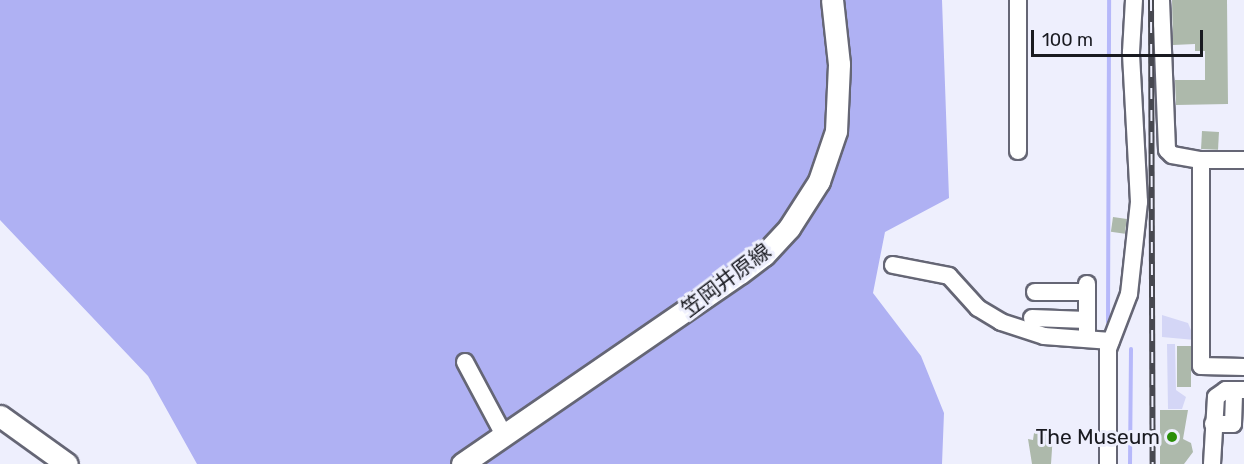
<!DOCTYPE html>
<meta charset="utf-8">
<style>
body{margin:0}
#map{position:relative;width:1244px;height:464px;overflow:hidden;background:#eeeffd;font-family:Rubik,"Noto Sans JP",sans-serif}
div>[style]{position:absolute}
.green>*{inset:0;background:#d4d6f6}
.forest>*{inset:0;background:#afb1f3}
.stream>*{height:4px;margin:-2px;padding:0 2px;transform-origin:2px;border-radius:2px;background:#b6b8fa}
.building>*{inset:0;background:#adb9ab;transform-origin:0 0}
.roads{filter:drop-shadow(2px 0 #656675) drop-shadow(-2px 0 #656675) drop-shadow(0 2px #656675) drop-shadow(0 -2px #656675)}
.minor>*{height:16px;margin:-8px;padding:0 8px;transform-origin:8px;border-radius:8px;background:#fff}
.major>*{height:21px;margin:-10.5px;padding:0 10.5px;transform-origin:10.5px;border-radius:10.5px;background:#fff}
.rail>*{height:6px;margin-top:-3px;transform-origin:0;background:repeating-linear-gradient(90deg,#eeeffd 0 11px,#474850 0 22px);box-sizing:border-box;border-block:2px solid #474850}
.dots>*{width:16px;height:16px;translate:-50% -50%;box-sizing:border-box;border:3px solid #eeeffd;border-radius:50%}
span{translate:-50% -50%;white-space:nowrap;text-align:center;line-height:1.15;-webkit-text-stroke:6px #eeeffd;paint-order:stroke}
.street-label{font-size:21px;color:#191a20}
.poi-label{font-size:21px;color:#191a20}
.right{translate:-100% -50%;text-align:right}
.scale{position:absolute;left:1031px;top:30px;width:172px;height:27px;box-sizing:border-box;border:3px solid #191a20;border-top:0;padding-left:8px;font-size:18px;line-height:21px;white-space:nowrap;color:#191a20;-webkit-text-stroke:4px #eeeffd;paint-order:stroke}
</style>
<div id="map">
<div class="green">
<div style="clip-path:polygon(1162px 315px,1188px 323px,1195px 340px,1162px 337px)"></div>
<div style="clip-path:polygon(1167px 344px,1175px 344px,1176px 390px,1186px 397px,1182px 409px,1168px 409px)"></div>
</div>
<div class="forest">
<div style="clip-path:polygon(0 0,942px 0,949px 198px,885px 232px,873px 293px,921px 356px,944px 413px,942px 464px,197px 464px,148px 376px,0 220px)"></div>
</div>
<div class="stream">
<div style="left:1108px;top:322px;width:322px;rotate:-89.8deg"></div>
<div style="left:1130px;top:464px;width:115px;rotate:-89.5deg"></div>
</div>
<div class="building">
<div style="clip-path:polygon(1172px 0,1227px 0,1228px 104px,1176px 105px,1175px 80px,1205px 80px,1205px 51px,1195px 51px,1195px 44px,1173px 45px)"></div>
<div style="left:1202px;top:131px;width:17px;height:18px;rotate:3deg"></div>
<div style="left:1113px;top:217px;width:14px;height:15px;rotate:8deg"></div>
<div style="left:1177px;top:346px;width:14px;height:41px"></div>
<div style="clip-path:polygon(1160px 410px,1188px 410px,1183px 439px,1191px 443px,1193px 452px,1184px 464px,1160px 464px)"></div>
<div style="clip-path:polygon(1034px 433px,1053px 434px,1051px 464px,1032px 464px,1028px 439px,1033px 440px)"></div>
</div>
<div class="roads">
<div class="minor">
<div style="left:1161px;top:0;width:150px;rotate:87.7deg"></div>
<div style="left:1167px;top:150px;width:7px;rotate:45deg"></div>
<div style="left:1172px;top:155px;width:29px;rotate:10deg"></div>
<div style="left:1201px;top:160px;width:43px"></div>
<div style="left:1018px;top:151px;width:151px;rotate:-90deg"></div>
<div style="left:1201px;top:160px;width:206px;rotate:90deg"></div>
<div style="left:1201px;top:366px;width:43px;rotate:1.3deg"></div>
<div style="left:893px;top:265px;width:57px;rotate:11.1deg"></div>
<div style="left:949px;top:276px;width:43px;rotate:47.8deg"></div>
<div style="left:978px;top:308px;width:27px;rotate:31deg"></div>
<div style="left:1001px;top:322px;width:45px;rotate:18deg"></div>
<div style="left:1044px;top:336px;width:67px;rotate:4.3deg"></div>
<div style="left:1035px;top:292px;width:52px"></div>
<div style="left:1032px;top:318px;width:55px;rotate:2.1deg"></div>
<div style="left:1087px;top:339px;width:55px;rotate:-90deg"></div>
<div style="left:465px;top:362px;width:83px;rotate:61.9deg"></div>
<div style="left:1213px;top:424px;width:20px"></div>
<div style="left:1233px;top:424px;width:34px;rotate:-88deg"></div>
<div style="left:1108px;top:464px;width:115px;rotate:-90deg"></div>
<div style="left:1108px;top:349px;width:59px;rotate:-69.1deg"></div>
<div style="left:1129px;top:294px;width:93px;rotate:-83.8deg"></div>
<div style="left:1139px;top:202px;width:150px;rotate:-93.1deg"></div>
<div style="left:1131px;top:52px;width:52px;rotate:-86.7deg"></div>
<div style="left:1212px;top:464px;width:67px;rotate:-86.6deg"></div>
<div style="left:1216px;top:397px;width:12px;rotate:-35deg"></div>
<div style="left:1226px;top:390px;width:18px"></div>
</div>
<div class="major">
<div style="left:0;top:416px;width:82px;rotate:35.6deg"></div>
<div style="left:462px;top:464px;width:337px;rotate:-34.5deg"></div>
<div style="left:740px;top:273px;width:30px;rotate:-37deg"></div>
<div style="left:764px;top:255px;width:37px;rotate:-47deg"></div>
<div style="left:789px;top:228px;width:56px;rotate:-57.4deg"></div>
<div style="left:819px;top:181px;width:53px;rotate:-71.2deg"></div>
<div style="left:836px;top:131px;width:67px;rotate:-87.4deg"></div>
<div style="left:839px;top:64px;width:64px;rotate:-96.2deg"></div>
</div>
</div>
<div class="rail">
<div style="left:1151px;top:0;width:464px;rotate:89.8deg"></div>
</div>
<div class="dots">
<div style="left:1172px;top:437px;background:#2b8e08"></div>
</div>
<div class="street-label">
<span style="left:726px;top:280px;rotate:-37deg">笠岡井原線</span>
</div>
<div class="poi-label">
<span class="right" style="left:1160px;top:437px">The Museum</span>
</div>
<div class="scale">100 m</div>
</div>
